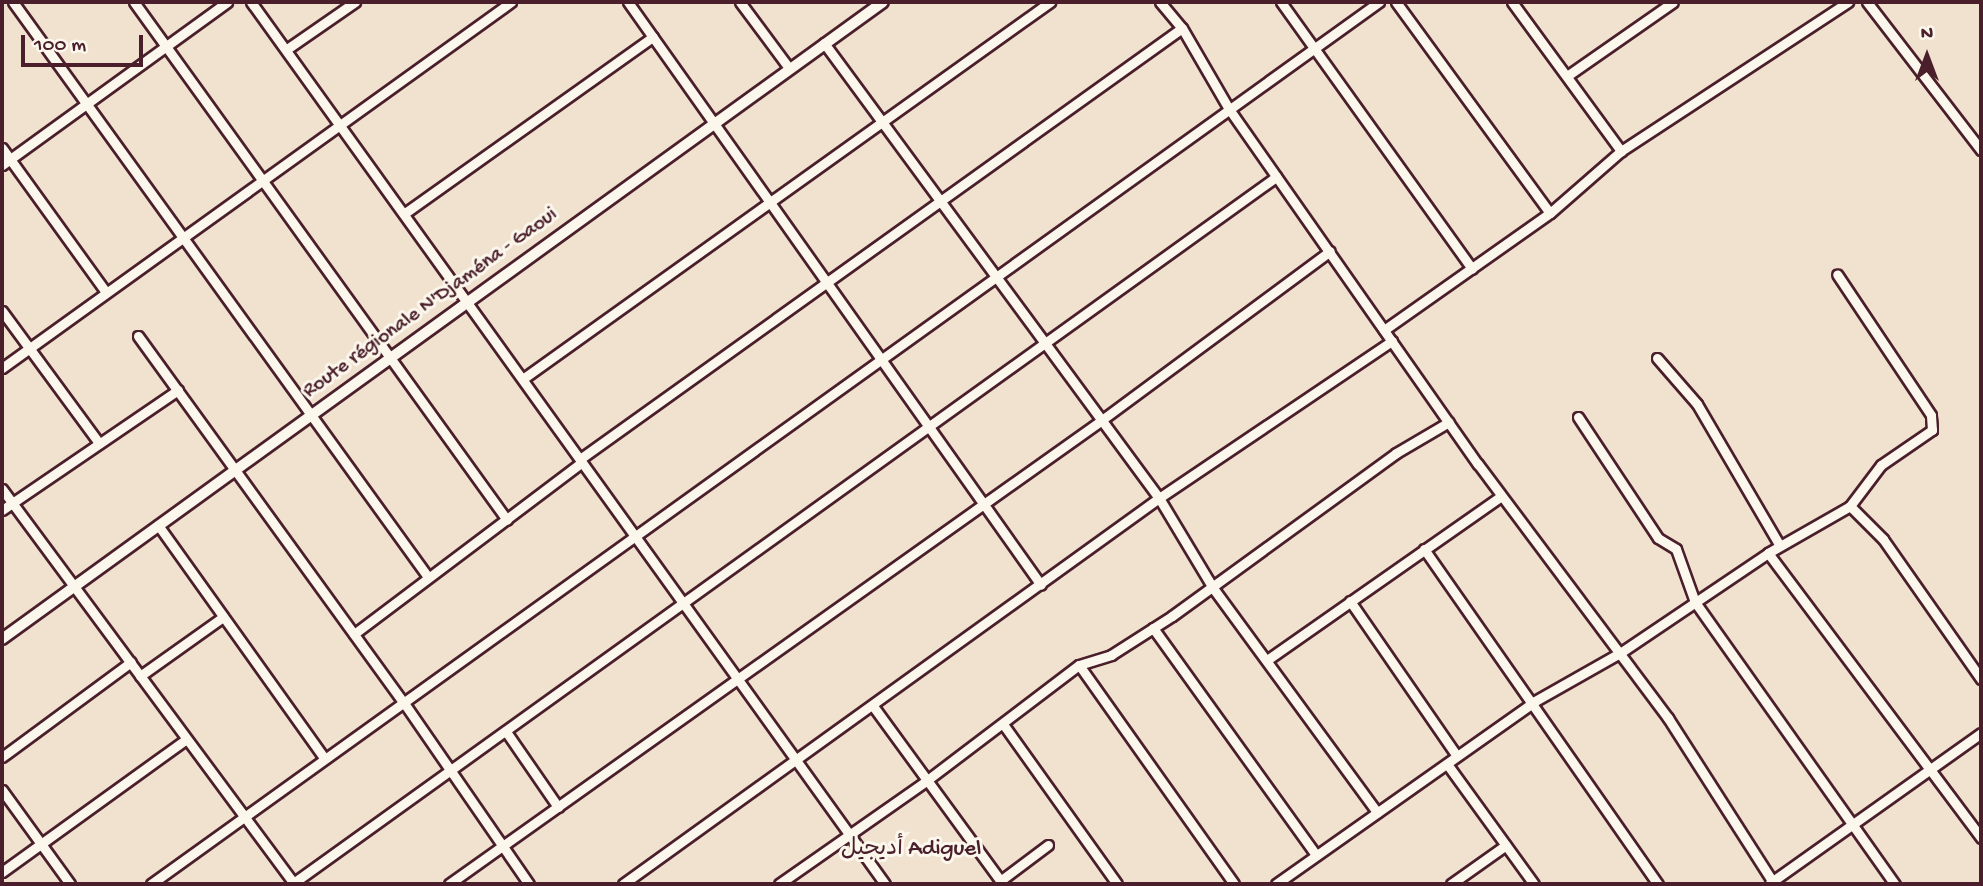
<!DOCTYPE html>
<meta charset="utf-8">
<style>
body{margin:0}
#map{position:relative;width:1983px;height:886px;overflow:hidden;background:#f1e1cf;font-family:"Gochi Hand","Playpen Sans Arabic",sans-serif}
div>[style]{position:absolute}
.roads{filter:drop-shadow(2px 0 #4a1f2b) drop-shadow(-2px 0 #4a1f2b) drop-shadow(0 2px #4a1f2b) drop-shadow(0 -2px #4a1f2b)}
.minor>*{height:9px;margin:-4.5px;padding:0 4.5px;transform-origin:4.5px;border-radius:4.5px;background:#fbf7ec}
.tertiary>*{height:10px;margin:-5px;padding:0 5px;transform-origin:5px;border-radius:5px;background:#fbf7ec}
span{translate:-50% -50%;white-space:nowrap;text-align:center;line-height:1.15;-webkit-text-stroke:6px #fbf7ec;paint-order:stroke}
.street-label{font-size:21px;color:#4a1f2b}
.neighbourhood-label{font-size:23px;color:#4a1f2b}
.frame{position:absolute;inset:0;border:4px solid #4a1f2b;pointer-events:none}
.north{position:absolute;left:1892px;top:21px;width:70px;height:70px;-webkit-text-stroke:5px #fbf7ec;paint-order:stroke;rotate:0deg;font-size:19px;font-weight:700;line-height:28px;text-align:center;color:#4a1f2b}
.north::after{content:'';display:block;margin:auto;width:24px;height:32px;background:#4a1f2b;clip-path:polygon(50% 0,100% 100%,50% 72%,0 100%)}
.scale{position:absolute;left:21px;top:35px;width:122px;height:32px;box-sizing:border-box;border:4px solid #4a1f2b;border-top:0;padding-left:9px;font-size:21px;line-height:24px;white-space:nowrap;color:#4a1f2b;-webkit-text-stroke:5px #fbf7ec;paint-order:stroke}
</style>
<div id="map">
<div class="roads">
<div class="minor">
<div style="left:13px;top:2px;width:709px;rotate:54.18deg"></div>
<div style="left:134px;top:2px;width:638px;rotate:54.24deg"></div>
<div style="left:251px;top:2px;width:1086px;rotate:54.29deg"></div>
<div style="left:628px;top:2px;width:714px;rotate:54.69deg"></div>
<div style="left:740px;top:2px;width:82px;rotate:53.4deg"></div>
<div style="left:1160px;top:2px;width:34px;rotate:50deg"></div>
<div style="left:1182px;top:28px;width:94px;rotate:59.9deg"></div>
<div style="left:1229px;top:109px;width:434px;rotate:55deg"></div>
<div style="left:1478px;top:464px;width:317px;rotate:53.2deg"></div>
<div style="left:1668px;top:718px;width:197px;rotate:57.4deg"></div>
<div style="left:1281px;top:2px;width:328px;rotate:54.4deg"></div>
<div style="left:1396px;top:2px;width:261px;rotate:53.9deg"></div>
<div style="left:1512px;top:2px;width:185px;rotate:53.8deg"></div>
<div style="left:1867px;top:2px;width:187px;rotate:52.4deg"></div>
<div style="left:824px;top:43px;width:565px;rotate:53.64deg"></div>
<div style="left:1159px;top:498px;width:105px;rotate:59deg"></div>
<div style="left:1213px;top:588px;width:278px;rotate:53.8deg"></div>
<div style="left:287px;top:49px;width:83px;rotate:-34.7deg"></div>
<div style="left:1567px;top:76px;width:129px;rotate:-34.9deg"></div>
<div style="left:2px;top:148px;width:178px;rotate:54.2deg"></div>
<div style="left:2px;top:165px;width:278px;rotate:-35.9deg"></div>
<div style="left:405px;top:213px;width:304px;rotate:-35.4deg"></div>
<div style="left:2px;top:311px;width:164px;rotate:53.7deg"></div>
<div style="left:1384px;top:330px;width:203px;rotate:-35.2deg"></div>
<div style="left:1550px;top:213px;width:94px;rotate:-41.1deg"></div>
<div style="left:1621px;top:151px;width:272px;rotate:-33.3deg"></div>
<div style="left:138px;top:336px;width:453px;rotate:54.1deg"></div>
<div style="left:404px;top:703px;width:220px;rotate:55.4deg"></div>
<div style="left:1657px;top:358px;width:61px;rotate:49deg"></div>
<div style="left:1697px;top:404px;width:164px;rotate:59.7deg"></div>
<div style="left:2px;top:368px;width:627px;rotate:-35.72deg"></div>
<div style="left:524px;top:378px;width:647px;rotate:-35.56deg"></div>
<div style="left:1578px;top:417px;width:145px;rotate:56.5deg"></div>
<div style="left:1658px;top:538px;width:21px;rotate:31deg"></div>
<div style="left:1676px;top:549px;width:56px;rotate:70.3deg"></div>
<div style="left:1695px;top:602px;width:346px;rotate:54.7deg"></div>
<div style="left:580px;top:459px;width:740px;rotate:-35.6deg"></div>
<div style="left:2px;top:489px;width:491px;rotate:53.5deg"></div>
<div style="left:1850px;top:506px;width:47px;rotate:45deg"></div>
<div style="left:1883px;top:539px;width:171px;rotate:55deg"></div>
<div style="left:2px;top:510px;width:213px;rotate:-34.3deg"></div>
<div style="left:158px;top:525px;width:287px;rotate:54.5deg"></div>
<div style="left:1424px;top:549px;width:409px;rotate:55.1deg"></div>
<div style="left:1768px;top:553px;width:356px;rotate:53.2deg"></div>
<div style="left:1350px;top:601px;width:188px;rotate:55.4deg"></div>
<div style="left:1153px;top:628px;width:279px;rotate:54.3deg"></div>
<div style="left:354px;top:634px;width:283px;rotate:-37deg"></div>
<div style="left:1267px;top:660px;width:286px;rotate:-35deg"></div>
<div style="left:1079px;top:665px;width:268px;rotate:54.7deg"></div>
<div style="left:140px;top:676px;width:102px;rotate:-35.4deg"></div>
<div style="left:873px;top:706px;width:220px;rotate:53.9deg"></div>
<div style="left:1003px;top:724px;width:196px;rotate:54.5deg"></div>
<div style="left:507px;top:733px;width:90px;rotate:55.4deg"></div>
<div style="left:2px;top:757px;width:160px;rotate:-36.4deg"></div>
<div style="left:1447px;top:764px;width:148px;rotate:54.1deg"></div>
<div style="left:2px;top:790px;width:116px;rotate:54.1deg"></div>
<div style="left:2px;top:872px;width:226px;rotate:-35.8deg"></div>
<div style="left:1000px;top:881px;width:60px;rotate:-36.9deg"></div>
<div style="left:1770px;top:883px;width:259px;rotate:-35.4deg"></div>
<div style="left:151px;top:884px;width:1512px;rotate:-35.69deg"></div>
<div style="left:292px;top:884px;width:1212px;rotate:-35.7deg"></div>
<div style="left:449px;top:884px;width:797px;rotate:-35.4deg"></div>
<div style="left:1099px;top:422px;width:287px;rotate:-36.5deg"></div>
<div style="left:623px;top:884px;width:661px;rotate:-35.76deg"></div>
<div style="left:1159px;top:498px;width:281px;rotate:-34deg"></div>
<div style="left:779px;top:884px;width:179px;rotate:-35deg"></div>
<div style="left:926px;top:781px;width:192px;rotate:-37.2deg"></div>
<div style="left:1079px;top:665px;width:34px;rotate:-17deg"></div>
<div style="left:1111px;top:655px;width:72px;rotate:-32.6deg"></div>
<div style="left:1172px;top:616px;width:277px;rotate:-36deg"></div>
<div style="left:1396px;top:453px;width:61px;rotate:-30.3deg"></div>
<div style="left:1276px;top:884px;width:317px;rotate:-35.2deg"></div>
<div style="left:1535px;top:701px;width:98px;rotate:-29.5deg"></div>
<div style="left:1620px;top:653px;width:179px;rotate:-34deg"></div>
<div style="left:1768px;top:553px;width:95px;rotate:-29.8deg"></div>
<div style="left:1850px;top:506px;width:51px;rotate:-52.9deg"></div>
<div style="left:1881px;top:465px;width:62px;rotate:-34.5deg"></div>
<div style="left:1932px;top:430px;width:15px;rotate:-94deg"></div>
<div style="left:1931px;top:415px;width:169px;rotate:-123.7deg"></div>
<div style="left:1451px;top:884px;width:67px;rotate:-35.3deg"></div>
</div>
<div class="tertiary">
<div style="left:2px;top:639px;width:1087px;rotate:-35.87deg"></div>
</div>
</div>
<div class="street-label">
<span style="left:431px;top:304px;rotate:-36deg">Route régionale N'Djaména - Gaoui</span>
</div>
<div class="neighbourhood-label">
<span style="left:911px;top:850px">أديجيل Adiguel</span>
</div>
<div class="frame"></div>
<div class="north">N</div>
<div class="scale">100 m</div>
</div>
